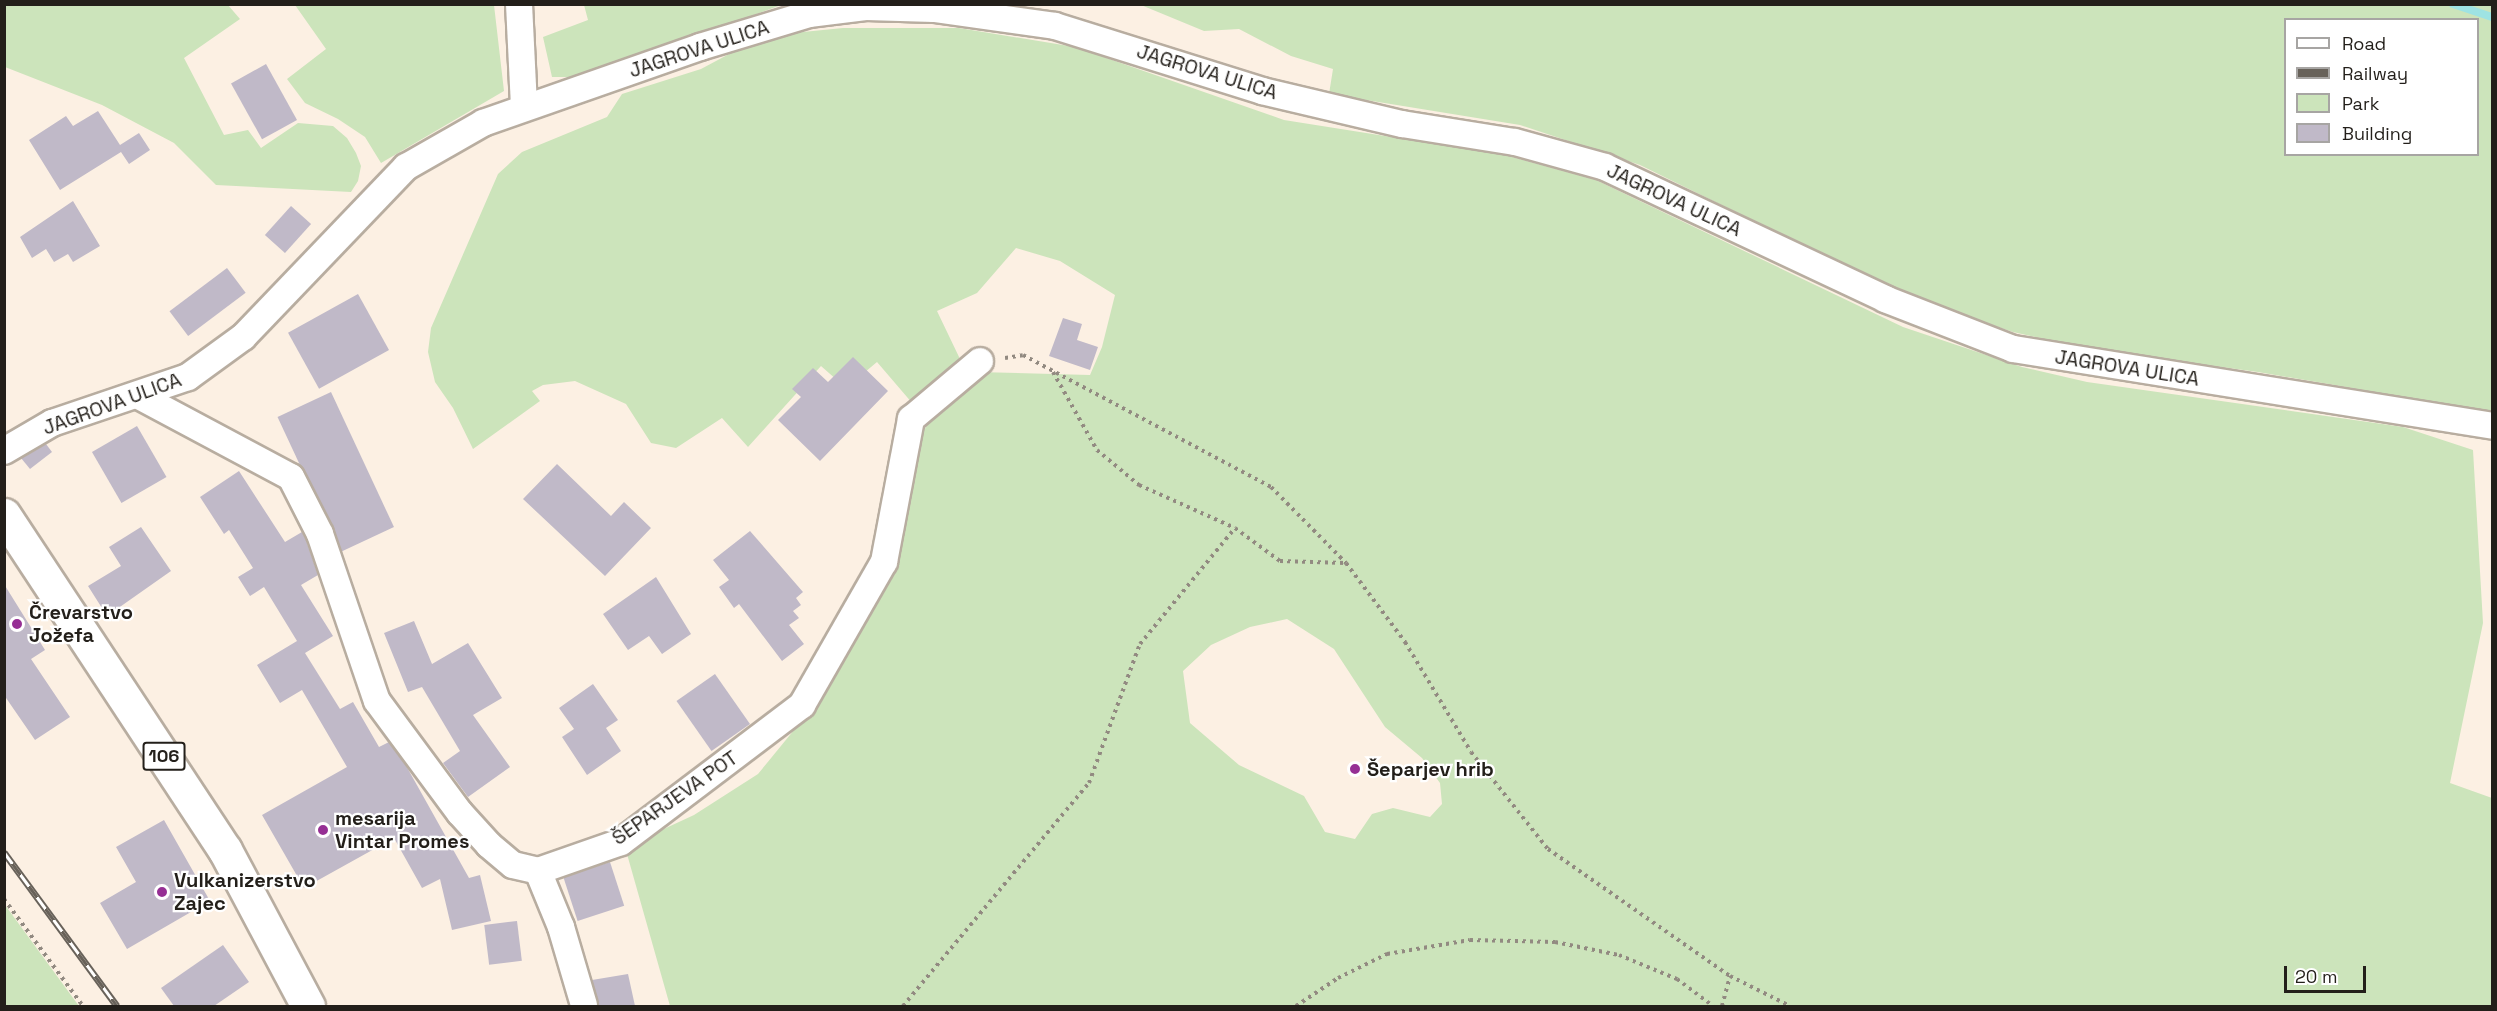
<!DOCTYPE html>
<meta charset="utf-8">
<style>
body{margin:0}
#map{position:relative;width:2497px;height:1011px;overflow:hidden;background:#fcf0e3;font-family:"Space Grotesk",sans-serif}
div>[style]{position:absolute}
.green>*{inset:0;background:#cce4bb}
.stream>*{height:8px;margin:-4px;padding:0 4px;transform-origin:4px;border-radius:4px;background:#9ee3e3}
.building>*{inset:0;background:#c0b9c8;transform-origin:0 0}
.path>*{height:4px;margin-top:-2px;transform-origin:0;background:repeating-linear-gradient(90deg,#928a81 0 3px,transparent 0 7.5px)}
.roads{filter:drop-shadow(2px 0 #b8ada0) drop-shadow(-2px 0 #b8ada0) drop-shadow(0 2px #b8ada0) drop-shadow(0 -2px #b8ada0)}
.street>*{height:26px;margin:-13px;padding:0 13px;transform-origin:13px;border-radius:13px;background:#fff}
.primary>*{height:33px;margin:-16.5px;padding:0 16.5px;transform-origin:16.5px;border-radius:16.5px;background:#fff}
.rail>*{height:7px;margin-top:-3.5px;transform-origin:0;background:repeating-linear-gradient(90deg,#fff 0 14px,#68625a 0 28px);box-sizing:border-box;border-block:2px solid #68625a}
.dots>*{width:16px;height:16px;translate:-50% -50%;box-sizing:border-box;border:3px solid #fff;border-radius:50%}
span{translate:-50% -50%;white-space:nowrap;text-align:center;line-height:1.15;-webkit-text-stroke:4.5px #fff;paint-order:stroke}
.shield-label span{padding:2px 4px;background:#fff;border:2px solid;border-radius:4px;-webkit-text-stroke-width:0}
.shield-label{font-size:18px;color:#231f1a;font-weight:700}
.street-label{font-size:20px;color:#231f1a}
.poi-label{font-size:20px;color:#231f1a;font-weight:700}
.left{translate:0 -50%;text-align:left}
.frame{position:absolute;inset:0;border:6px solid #231f1a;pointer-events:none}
.legend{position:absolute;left:2284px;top:18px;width:195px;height:138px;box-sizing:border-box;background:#fff;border:2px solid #a7a5a3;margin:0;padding:8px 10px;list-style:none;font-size:18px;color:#231f1a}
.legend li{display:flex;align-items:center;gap:12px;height:30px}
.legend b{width:30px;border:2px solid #a7a5a3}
.scale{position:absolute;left:2284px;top:966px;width:82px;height:27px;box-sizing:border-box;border:3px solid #231f1a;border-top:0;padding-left:8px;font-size:18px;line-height:21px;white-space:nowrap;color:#231f1a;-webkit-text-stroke:4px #fff;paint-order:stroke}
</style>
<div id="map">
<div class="green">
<div style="clip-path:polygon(4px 5px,228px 5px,240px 19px,184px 58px,224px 135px,248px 130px,261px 148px,298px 123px,333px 126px,347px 138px,356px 153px,361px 166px,358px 181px,351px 192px,216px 185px,174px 143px,102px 105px,5px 67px)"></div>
<div style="clip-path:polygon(295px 5px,494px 5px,504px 91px,381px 163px,365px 137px,338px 119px,305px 103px,287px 79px,326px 49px)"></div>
<div style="clip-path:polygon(584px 5px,781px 5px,615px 66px,576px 77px,552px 77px,543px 37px,588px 20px)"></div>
<div style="clip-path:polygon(evenodd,1141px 5px,2492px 5px,2492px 412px,2258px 372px,2090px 349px,2013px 332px,1911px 298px,1640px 165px,1520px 125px,1329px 94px,1333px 69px,1291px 56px,1239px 29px,1204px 31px,1141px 5px,2286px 20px,2478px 20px,2478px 154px,2286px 154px,2286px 20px)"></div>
<div style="clip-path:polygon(evenodd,843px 28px,959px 28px,1075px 47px,1284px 120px,1505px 155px,1596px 180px,1903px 327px,2022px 367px,2087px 382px,2403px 427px,2473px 450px,2483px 623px,2450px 783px,2492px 798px,2492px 1006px,670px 1006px,625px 847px,694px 815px,758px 774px,794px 730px,839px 662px,909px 457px,931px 418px,977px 372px,1090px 375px,1102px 347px,1115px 295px,1060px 261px,1016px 248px,977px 293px,937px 311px,960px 359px,913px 404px,877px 362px,846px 388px,821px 366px,748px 447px,722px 418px,676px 448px,651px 443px,626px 404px,575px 381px,543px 385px,532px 391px,540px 401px,473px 449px,453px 408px,435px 382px,428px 352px,431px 328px,498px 174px,522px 152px,607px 117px,622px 94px,701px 69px,731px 53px,793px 33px,843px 28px,1287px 619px,1334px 649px,1385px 727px,1422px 758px,1440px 783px,1442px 804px,1430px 817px,1393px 808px,1372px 814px,1355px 839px,1325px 832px,1304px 796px,1239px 765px,1190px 723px,1183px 671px,1211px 645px,1250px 627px,1287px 619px)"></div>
<div style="clip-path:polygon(5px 905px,76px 1002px,79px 1006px,5px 1006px)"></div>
</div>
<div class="stream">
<div style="left:2453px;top:4px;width:41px;rotate:18.4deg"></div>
</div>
<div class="building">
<div style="left:266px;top:64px;width:64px;height:40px;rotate:61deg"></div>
<div style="clip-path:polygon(98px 111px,120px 145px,139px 133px,150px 150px,129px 164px,121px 152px,60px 190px,29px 140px,66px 116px,73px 126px)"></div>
<div style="clip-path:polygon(73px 201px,100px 246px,73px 262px,68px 254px,54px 262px,46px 249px,32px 258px,20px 237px)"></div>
<div style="left:291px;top:206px;width:27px;height:39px;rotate:42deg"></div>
<div style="left:227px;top:268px;width:31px;height:72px;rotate:53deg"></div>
<div style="left:358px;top:294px;width:64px;height:80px;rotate:61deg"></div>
<div style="clip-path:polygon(1063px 318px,1082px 324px,1077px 340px,1098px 347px,1090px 370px,1049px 356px)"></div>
<div style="clip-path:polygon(853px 357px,888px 391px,820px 461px,778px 420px,801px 397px,792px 389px,813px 368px,828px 382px)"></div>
<div style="left:331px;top:392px;width:149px;height:59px;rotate:65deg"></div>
<div style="left:137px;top:426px;width:59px;height:52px;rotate:60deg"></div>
<div style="clip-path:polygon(46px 444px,52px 452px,30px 469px,21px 458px)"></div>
<div style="clip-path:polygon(557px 464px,611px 516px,624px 502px,651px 528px,605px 576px,523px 499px)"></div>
<div style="clip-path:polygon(239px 471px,285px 542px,302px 532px,306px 540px,318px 575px,301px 585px,333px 636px,305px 653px,340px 709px,353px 702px,379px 747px,389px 742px,404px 762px,469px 878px,480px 875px,491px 921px,452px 930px,440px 879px,422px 888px,394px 838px,304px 888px,262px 815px,347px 767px,302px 690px,280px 703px,257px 665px,297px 641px,264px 587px,250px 596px,238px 577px,253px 568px,229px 530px,224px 534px,200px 497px)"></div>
<div style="clip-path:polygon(141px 527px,171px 571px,107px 616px,88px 586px,121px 566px,109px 547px)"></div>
<div style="clip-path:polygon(750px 531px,803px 592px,796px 598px,801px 605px,793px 611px,799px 618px,789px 625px,804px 644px,782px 661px,739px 604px,734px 608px,719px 587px,729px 580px,713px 560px)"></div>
<div style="clip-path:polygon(656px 577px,691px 634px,662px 654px,649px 636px,628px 650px,603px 614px)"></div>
<div style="clip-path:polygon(4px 584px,45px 650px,31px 659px,70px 717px,35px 740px,4px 695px)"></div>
<div style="clip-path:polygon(414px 621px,432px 664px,468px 643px,502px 698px,473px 715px,510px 767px,468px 797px,443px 763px,460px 751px,422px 687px,408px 692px,384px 633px)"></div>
<div style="left:715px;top:674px;width:61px;height:47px;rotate:55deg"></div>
<div style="clip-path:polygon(593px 684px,618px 720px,606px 728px,621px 751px,587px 775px,562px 737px,574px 729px,559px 708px)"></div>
<div style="clip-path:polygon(164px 820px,210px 901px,127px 949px,100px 903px,136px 882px,116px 847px)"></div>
<div style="left:610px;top:862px;width:46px;height:49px;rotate:72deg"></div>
<div style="left:517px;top:921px;width:40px;height:33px;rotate:83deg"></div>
<div style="clip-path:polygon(223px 945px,249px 982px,214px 1006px,174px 1006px,161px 988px)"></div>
<div style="clip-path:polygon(628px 974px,635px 1006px,599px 1006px,592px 980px)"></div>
</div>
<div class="path">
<div style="left:1005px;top:358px;width:18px;rotate:-9deg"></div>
<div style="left:1023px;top:355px;width:281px;rotate:28deg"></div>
<div style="left:1271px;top:487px;width:107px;rotate:45.4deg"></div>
<div style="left:1346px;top:563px;width:99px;rotate:53.2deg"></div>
<div style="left:1405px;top:642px;width:128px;rotate:59deg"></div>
<div style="left:1471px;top:752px;width:124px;rotate:51.6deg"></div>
<div style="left:1548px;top:849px;width:222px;rotate:34.9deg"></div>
<div style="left:1730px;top:976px;width:67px;rotate:26.6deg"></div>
<div style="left:1053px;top:372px;width:90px;rotate:60.6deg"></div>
<div style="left:1097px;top:450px;width:55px;rotate:39.8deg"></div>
<div style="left:1139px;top:485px;width:105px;rotate:24.1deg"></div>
<div style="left:1235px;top:528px;width:56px;rotate:36.3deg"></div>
<div style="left:1280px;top:561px;width:65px;rotate:1.8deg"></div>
<div style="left:4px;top:899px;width:133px;rotate:53.6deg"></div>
<div style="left:903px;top:1006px;width:290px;rotate:-50.2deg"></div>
<div style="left:1089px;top:783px;width:148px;rotate:-69.9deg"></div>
<div style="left:1140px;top:644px;width:150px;rotate:-50.7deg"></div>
<div style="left:1296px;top:1006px;width:50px;rotate:-33.7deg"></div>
<div style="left:1338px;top:978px;width:55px;rotate:-26.1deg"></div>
<div style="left:1387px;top:954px;width:84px;rotate:-9.6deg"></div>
<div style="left:1470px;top:940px;width:85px;rotate:1.3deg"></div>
<div style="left:1555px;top:942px;width:65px;rotate:11.5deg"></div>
<div style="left:1619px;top:955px;width:63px;rotate:22.5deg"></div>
<div style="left:1677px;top:979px;width:45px;rotate:36.9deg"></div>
<div style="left:1722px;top:1006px;width:31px;rotate:-75deg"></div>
</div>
<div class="roads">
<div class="street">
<div style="left:519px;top:4px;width:101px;rotate:87.2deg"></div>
<div style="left:139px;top:396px;width:172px;rotate:28.1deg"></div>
<div style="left:291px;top:477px;width:64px;rotate:63deg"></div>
<div style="left:320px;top:534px;width:176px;rotate:71.2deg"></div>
<div style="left:377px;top:701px;width:139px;rotate:53.5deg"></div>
<div style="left:460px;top:813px;width:43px;rotate:47.8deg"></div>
<div style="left:489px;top:845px;width:31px;rotate:40deg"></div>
<div style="left:513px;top:865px;width:26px;rotate:13deg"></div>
<div style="left:538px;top:871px;width:88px;rotate:-19.3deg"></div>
<div style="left:621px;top:842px;width:227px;rotate:-37.1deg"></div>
<div style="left:802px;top:705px;width:165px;rotate:-60.2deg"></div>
<div style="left:884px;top:562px;width:146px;rotate:-79.3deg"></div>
<div style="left:911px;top:419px;width:90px;rotate:-40deg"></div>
<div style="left:4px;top:451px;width:56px;rotate:-30.3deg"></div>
<div style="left:52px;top:423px;width:144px;rotate:-18.7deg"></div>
<div style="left:188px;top:377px;width:68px;rotate:-36deg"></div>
<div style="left:243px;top:337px;width:236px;rotate:-46.2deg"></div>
<div style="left:406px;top:167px;width:89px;rotate:-29.7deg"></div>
<div style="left:483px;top:123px;width:230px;rotate:-19.3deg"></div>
<div style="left:700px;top:47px;width:114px;rotate:-16.8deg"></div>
<div style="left:809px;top:14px;width:57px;rotate:-7deg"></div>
<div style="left:866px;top:7px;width:68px;rotate:1.7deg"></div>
<div style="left:934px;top:9px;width:122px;rotate:8deg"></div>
<div style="left:1055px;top:26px;width:217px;rotate:17.4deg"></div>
<div style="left:1262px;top:91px;width:144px;rotate:13.3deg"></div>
<div style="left:1402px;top:124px;width:114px;rotate:9.1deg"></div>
<div style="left:1515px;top:142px;width:93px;rotate:15.5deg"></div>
<div style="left:1605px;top:167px;width:310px;rotate:25.2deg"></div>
<div style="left:1885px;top:299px;width:137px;rotate:21.3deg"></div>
<div style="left:2013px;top:349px;width:485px;rotate:9.1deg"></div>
<div style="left:538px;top:871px;width:61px;rotate:67.7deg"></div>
<div style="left:561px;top:927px;width:81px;rotate:73.6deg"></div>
</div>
<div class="primary">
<div style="left:4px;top:515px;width:401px;rotate:56.6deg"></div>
<div style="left:225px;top:850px;width:177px;rotate:62deg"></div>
</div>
</div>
<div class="rail">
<div style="left:4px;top:852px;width:191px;rotate:53.7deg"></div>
</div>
<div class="dots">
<div style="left:17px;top:624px;background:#962f94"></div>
<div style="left:1355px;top:769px;background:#962f94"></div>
<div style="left:323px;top:830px;background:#962f94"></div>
<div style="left:162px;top:892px;background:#962f94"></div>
</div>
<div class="shield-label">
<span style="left:164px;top:756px">106</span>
</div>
<div class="street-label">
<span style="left:699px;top:49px;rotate:-18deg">JAGROVA ULICA</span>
<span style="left:1207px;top:72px;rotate:17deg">JAGROVA ULICA</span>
<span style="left:1674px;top:200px;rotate:25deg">JAGROVA ULICA</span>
<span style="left:2127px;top:368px;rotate:9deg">JAGROVA ULICA</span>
<span style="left:112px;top:404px;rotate:-20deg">JAGROVA ULICA</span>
<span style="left:675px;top:798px;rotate:-35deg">ŠEPARJEVA POT</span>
</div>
<div class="poi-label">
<span class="left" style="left:29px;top:624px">Črevarstvo<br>Jožefa</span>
<span class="left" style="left:1367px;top:769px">Šeparjev hrib</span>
<span class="left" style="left:335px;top:830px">mesarija<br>Vintar Promes</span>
<span class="left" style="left:174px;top:892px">Vulkanizerstvo<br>Zajec</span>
</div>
<div class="frame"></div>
<ul class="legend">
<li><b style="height:8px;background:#fff"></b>Road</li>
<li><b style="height:8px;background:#68625a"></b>Railway</li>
<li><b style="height:16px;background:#cce4bb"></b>Park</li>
<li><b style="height:16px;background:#c0b9c8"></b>Building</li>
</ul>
<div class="scale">20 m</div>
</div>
